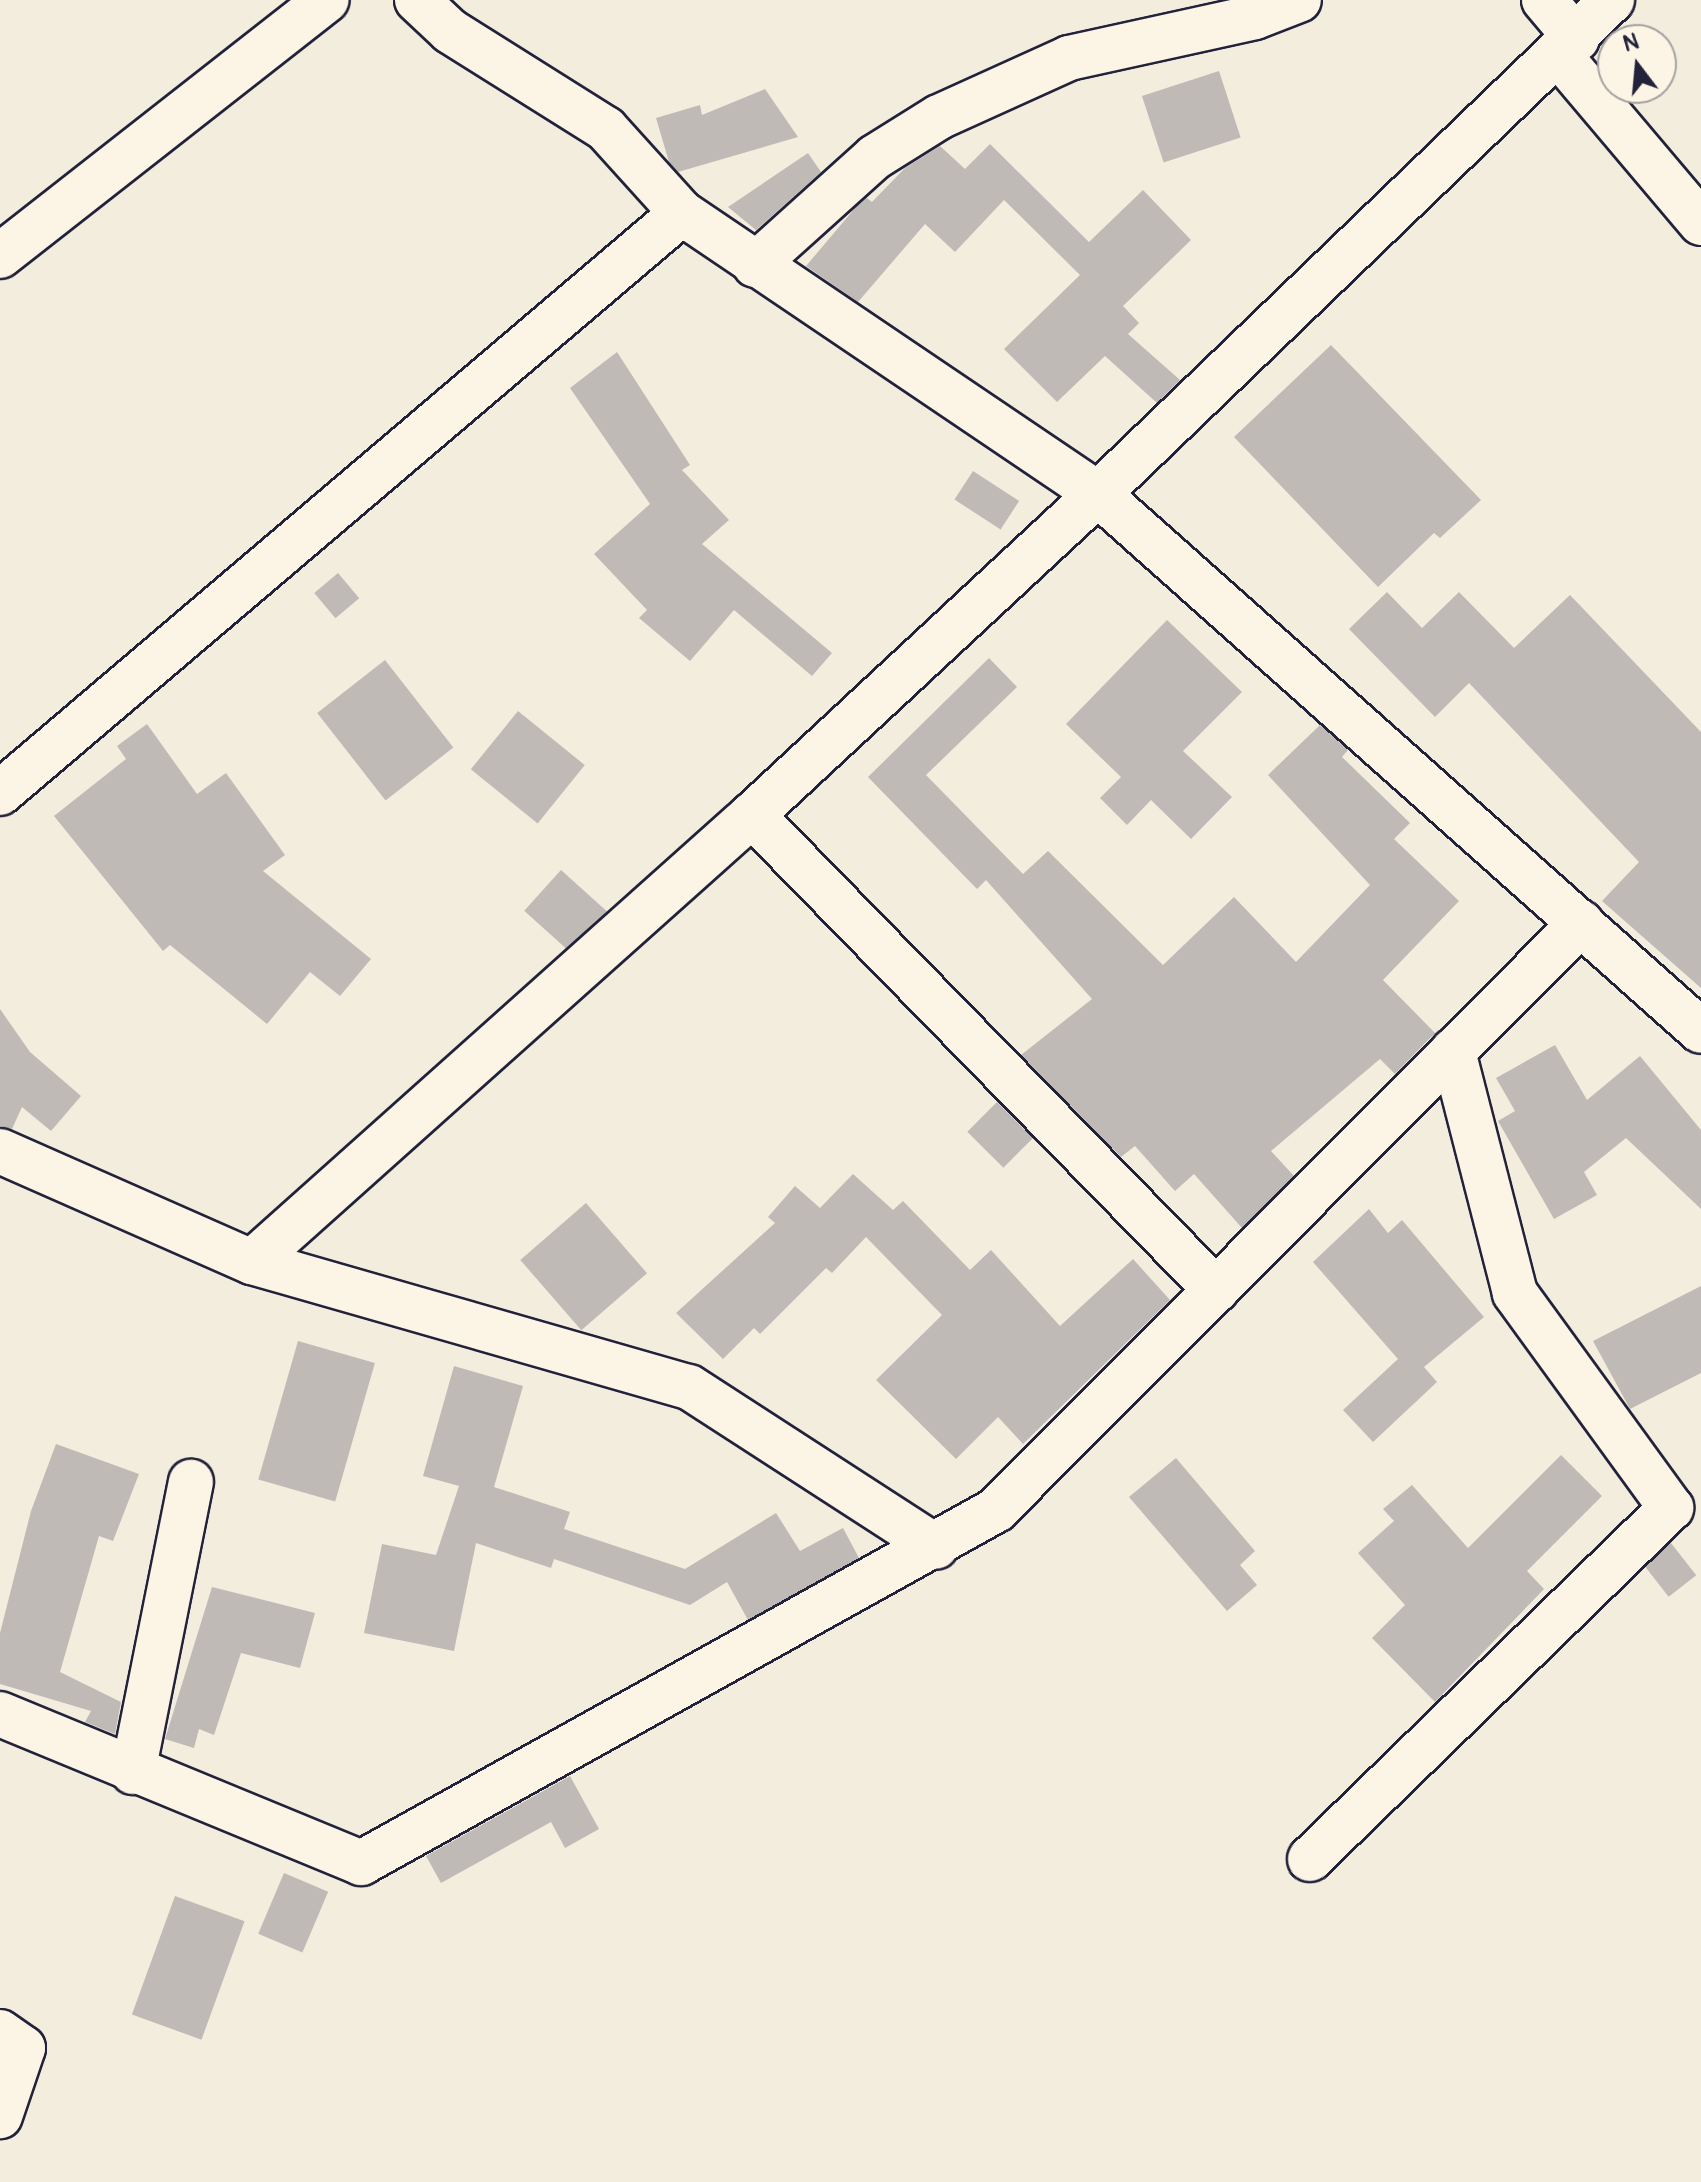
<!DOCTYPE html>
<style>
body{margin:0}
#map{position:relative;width:1701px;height:2182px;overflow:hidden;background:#f3edde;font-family:Pangolin,sans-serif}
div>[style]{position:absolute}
.building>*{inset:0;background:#bfbab6;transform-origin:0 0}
.roads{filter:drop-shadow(2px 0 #22223b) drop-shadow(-2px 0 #22223b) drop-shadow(0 2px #22223b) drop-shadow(0 -2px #22223b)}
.street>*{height:44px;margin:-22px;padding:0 22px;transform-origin:22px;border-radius:22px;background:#fcf5e5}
span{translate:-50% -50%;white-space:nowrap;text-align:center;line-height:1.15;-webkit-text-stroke:6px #fcf5e5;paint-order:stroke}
.north{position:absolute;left:1597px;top:24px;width:80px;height:80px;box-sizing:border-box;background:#fcf5e5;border:2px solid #a5a1a1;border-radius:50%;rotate:344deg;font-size:22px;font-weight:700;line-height:32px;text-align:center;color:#22223b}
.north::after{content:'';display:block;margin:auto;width:28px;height:36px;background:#22223b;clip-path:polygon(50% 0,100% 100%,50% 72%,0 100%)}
</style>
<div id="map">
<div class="building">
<div style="left:1219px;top:71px;width:70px;height:81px;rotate:72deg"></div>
<div style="clip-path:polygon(765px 89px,798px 137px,678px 172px,669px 162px,656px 118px,700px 105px,702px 115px)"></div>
<div style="clip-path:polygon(990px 144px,1089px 242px,1143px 190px,1191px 240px,1123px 306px,1139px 323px,1128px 334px,1180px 380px,1157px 403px,1105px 356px,1057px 402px,1004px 349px,1080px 275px,1004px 200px,955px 252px,925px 224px,858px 302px,806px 266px,856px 207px,867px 198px,872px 202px,905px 168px,940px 146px,965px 169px)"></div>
<div style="clip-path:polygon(808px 153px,821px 172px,756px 230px,728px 207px)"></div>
<div style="clip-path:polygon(1331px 345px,1481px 500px,1440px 538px,1434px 533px,1378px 587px,1234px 437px)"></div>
<div style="clip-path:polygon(617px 352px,690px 465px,682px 470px,729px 520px,702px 544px,832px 653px,812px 676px,734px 610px,690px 661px,639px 618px,647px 610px,594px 554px,650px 504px,570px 388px)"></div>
<div style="left:973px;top:471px;width:55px;height:34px;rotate:33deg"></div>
<div style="left:338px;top:573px;width:33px;height:31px;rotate:50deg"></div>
<div style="clip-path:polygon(1387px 592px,1422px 628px,1459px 592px,1514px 648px,1570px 595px,1701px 732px,1701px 988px,1602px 901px,1639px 862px,1469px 683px,1435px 717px,1349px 629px)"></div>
<div style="clip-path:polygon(1167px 620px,1242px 692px,1183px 751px,1232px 797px,1191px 839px,1151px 800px,1127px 825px,1100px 798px,1121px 777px,1066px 724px)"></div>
<div style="clip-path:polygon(989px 658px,1017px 687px,926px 775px,1023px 874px,1048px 851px,1163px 965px,1234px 897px,1296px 962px,1370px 885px,1268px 775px,1320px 725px,1348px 750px,1342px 757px,1410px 823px,1394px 839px,1459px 901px,1383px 980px,1435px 1033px,1395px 1074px,1380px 1059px,1271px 1151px,1294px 1176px,1242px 1228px,1194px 1174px,1175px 1191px,1135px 1146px,1121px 1157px,1021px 1055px,1092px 999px,986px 880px,977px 889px,868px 777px)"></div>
<div style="left:385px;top:660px;width:111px;height:86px;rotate:52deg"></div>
<div style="left:518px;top:711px;width:86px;height:75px;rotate:39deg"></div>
<div style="clip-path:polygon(147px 724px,197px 794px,226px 773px,285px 855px,263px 871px,371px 959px,340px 996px,310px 972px,267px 1024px,170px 945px,163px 951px,54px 816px,126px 759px,117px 746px)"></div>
<div style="left:561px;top:870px;width:62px;height:55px;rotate:42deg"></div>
<div style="clip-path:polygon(0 1009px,30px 1052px,81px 1096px,51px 1131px,22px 1107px,12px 1129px,0 1126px)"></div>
<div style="clip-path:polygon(1555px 1045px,1587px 1100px,1640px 1056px,1701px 1130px,1701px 1209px,1626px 1138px,1584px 1172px,1597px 1195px,1554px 1219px,1498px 1121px,1515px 1111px,1496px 1078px)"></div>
<div style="left:997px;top:1102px;width:51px;height:42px;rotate:45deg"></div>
<div style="clip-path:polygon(853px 1174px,893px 1210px,903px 1201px,970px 1270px,991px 1250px,1060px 1326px,1133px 1259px,1170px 1300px,1023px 1444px,998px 1417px,956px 1459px,876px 1380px,942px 1315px,866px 1237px,832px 1273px,826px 1268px,760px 1334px,754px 1328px,723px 1359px,676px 1313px,775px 1223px,768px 1217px,795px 1186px,820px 1208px)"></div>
<div style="left:586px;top:1203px;width:93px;height:87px;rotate:49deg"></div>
<div style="clip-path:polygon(1369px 1209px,1388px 1233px,1402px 1220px,1484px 1317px,1424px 1367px,1437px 1382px,1373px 1442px,1343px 1410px,1398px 1359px,1313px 1262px)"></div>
<div style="clip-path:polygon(1701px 1286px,1701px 1373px,1630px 1409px,1593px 1341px)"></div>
<div style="left:298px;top:1341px;width:80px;height:144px;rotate:16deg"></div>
<div style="clip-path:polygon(454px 1366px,523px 1386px,494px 1487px,570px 1512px,564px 1529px,685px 1569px,776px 1513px,800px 1551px,843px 1528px,859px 1558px,748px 1620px,727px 1582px,690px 1605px,554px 1559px,551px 1568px,476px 1543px,454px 1651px,364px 1633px,382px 1544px,436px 1555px,459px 1486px,423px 1476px)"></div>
<div style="clip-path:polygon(56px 1444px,139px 1474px,113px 1541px,99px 1536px,60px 1672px,121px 1702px,115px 1734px,85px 1722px,91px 1711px,0 1684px,0 1633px,31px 1511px)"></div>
<div style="clip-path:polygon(1561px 1455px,1602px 1496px,1527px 1571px,1544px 1589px,1435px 1702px,1372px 1638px,1405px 1605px,1358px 1553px,1394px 1521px,1383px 1509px,1412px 1485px,1468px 1548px)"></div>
<div style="clip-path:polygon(1176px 1458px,1255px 1551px,1240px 1565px,1257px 1585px,1227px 1611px,1129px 1497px)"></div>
<div style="left:1671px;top:1543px;width:41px;height:35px;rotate:52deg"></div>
<div style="clip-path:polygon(212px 1587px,315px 1613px,300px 1668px,241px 1653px,214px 1735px,199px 1729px,194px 1748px,165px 1739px)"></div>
<div style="clip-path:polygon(570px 1776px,599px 1829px,565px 1848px,551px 1822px,441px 1883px,426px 1856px)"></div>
<div style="left:284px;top:1873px;width:48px;height:66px;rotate:23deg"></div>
<div style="left:175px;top:1896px;width:74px;height:126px;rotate:20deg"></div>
</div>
<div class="roads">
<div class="street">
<div style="left:417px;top:0;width:45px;rotate:43.2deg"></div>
<div style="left:450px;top:31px;width:184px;rotate:32.1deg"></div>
<div style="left:606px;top:129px;width:113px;rotate:47.9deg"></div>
<div style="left:682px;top:213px;width:502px;rotate:34.04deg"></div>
<div style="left:1098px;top:494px;width:807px;rotate:41.69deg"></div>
<div style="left:1544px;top:0;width:51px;rotate:49.8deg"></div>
<div style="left:1559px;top:55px;width:220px;rotate:49.8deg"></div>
<div style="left:0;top:256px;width:415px;rotate:-38.1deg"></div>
<div style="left:755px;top:265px;width:161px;rotate:-42deg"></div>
<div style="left:875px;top:157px;width:75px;rotate:-32deg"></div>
<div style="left:939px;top:117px;width:143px;rotate:-24.4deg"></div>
<div style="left:1069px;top:58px;width:190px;rotate:-12.4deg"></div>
<div style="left:1255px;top:17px;width:47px;rotate:-21.1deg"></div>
<div style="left:0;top:793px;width:895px;rotate:-40.38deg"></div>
<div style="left:752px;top:815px;width:664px;rotate:45.67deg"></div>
<div style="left:0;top:1151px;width:275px;rotate:23.8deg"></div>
<div style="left:252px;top:1262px;width:671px;rotate:-41.8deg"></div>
<div style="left:752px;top:815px;width:472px;rotate:-42.9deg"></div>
<div style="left:1098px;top:494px;width:713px;rotate:-43.86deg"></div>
<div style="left:252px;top:1262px;width:455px;rotate:16deg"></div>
<div style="left:689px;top:1387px;width:294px;rotate:32.9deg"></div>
<div style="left:0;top:1714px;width:391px;rotate:22.4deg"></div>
<div style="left:361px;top:1863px;width:727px;rotate:-29.07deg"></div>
<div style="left:996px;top:1510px;width:829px;rotate:-45.1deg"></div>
<div style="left:133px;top:1772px;width:296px;rotate:-78.7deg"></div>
<div style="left:1310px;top:1859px;width:504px;rotate:-44.2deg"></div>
<div style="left:1671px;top:1508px;width:266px;rotate:-126deg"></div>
<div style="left:1515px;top:1293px;width:250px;rotate:-104.4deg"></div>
<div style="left:0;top:2032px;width:28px;rotate:35deg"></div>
<div style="left:23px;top:2048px;width:72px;rotate:108.7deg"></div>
</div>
</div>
<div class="north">N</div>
</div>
